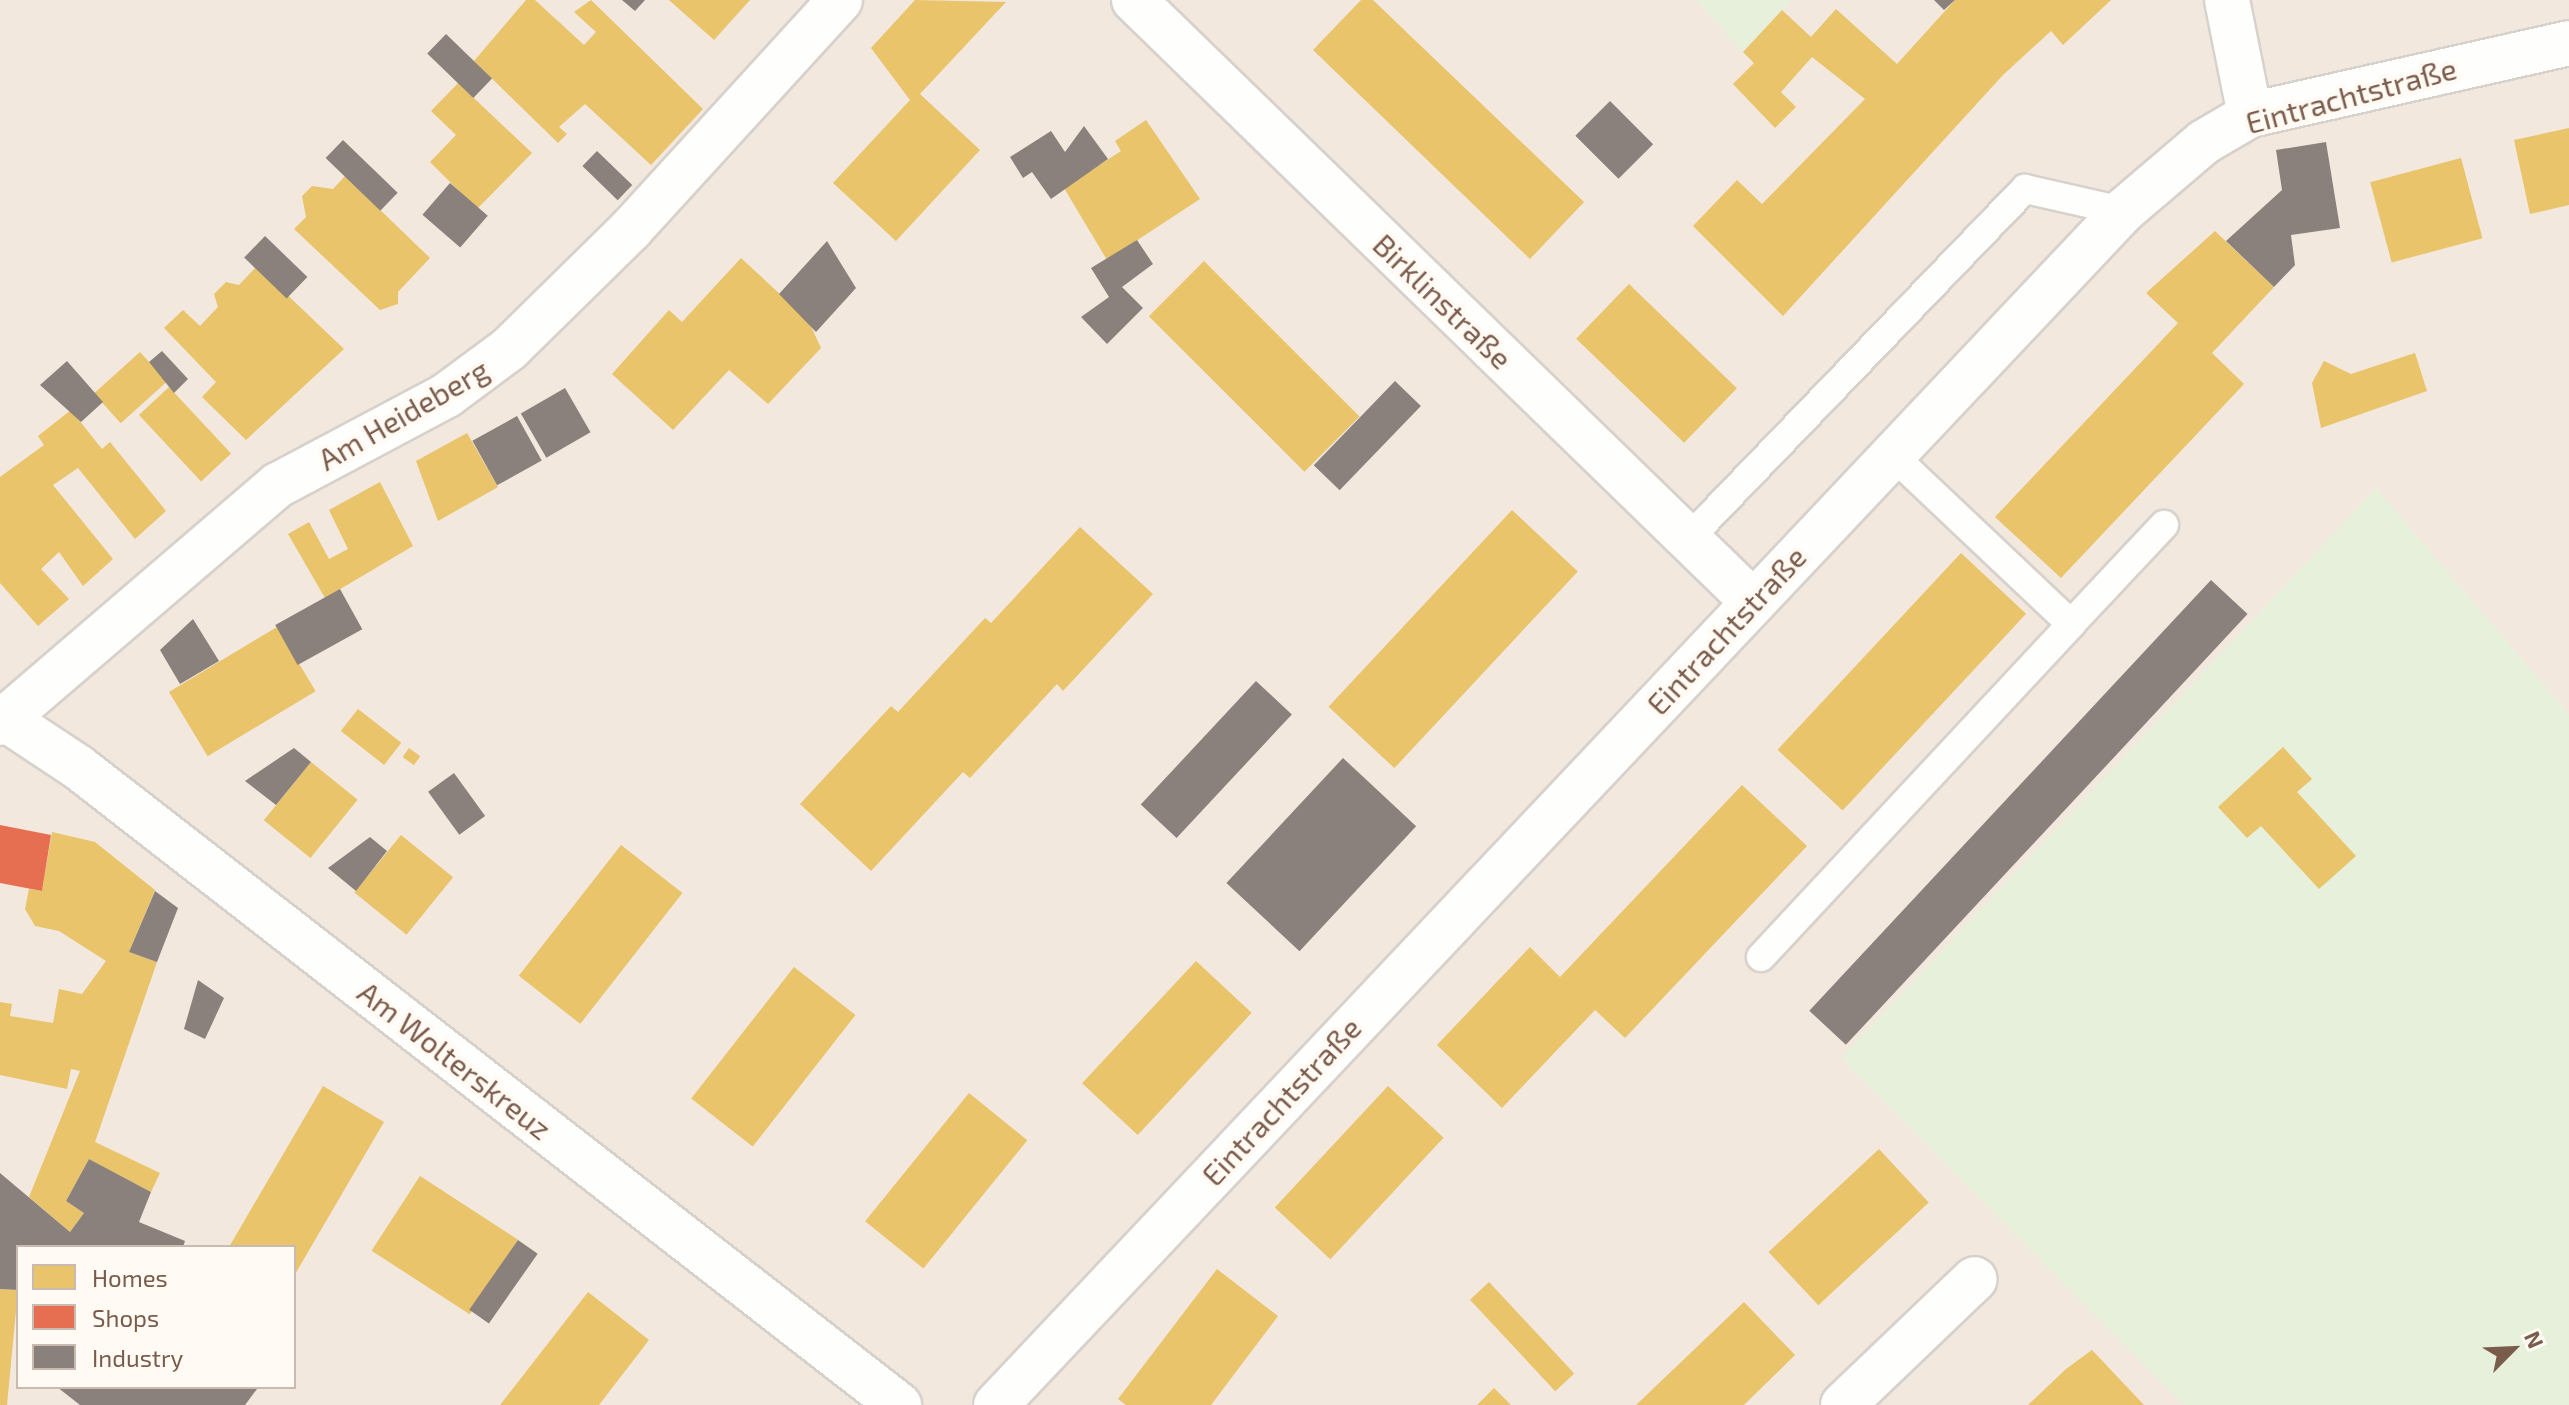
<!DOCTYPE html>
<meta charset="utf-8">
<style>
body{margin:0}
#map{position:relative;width:2569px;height:1405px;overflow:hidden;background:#f9f5f0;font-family:"Exo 2",sans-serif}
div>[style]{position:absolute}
.residential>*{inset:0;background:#f2e8de}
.green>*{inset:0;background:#e7f0db}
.homes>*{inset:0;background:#e9c46a;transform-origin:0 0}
.shops>*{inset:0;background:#e76f51}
.industry>*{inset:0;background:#8a817c;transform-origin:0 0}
.roads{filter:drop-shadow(2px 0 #d7d1cb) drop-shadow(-2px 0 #d7d1cb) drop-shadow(0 2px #d7d1cb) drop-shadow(0 -2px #d7d1cb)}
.lane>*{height:28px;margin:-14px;padding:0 14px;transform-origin:14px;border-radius:14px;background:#fefefd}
.street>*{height:44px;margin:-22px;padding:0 22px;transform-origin:22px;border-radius:22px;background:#fefefd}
span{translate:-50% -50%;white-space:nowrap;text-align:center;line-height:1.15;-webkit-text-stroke:8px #fffaf3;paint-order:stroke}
.street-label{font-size:30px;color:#7a5c4d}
.legend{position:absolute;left:16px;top:1245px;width:280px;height:144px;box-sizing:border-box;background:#fffaf3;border:2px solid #cabbb1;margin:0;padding:10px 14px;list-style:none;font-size:24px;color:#7a5c4d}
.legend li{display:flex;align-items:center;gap:16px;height:40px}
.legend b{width:40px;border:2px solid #cabbb1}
.north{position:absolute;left:2473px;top:1309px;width:80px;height:80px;-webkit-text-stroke:6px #fffaf3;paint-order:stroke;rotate:66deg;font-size:22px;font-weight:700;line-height:32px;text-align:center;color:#7a5c4d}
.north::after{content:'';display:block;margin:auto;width:28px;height:36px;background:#7a5c4d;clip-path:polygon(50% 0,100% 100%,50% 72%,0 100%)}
</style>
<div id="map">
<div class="residential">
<div style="clip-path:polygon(evenodd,0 0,2569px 0,2569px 1405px,0 1405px,0 0,18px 1247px,294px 1247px,294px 1387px,18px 1387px,18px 1247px)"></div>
</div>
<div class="green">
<div style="clip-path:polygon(1696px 0,1792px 0,1743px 52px)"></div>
<div style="clip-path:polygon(2376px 488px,2569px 714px,2569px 1405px,2184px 1405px,1841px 1058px)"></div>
</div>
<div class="homes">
<div style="clip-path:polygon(526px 0,535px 0,584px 45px,596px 32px,574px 12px,591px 0,703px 109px,651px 165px,585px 104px,559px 127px,567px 134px,558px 143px,474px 61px)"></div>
<div style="clip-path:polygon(669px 0,750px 0,714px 40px)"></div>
<div style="clip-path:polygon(915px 0,1006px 2px,920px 94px,980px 150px,896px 241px,833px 183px,910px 100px,871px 48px)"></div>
<div style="clip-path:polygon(1361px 0,1373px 0,1584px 202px,1530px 259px,1313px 50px)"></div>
<div style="clip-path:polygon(1955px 0,2111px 0,2063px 45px,2051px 31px,2003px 75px,1783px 316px,1693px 226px,1737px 180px,1762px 204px,1865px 99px,1812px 57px,1781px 92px,1796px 107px,1775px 128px,1733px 84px,1754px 63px,1743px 52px,1782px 10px,1811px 37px,1836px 9px,1897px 64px)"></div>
<div style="clip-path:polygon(458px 83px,532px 153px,477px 209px,430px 162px,456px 135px,431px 111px)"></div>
<div style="clip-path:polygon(1146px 120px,1200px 199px,1107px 260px,1064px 188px,1121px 151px,1115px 141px)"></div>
<div style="clip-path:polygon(2569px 128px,2569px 205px,2530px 214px,2514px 140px)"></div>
<div style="left:2461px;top:158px;width:83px;height:94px;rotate:75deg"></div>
<div style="clip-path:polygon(345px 176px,430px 258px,398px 292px,398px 304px,380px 310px,294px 229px,306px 217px,302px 196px,312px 186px,333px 189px)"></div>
<div style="clip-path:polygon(2215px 231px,2274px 287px,2212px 353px,2244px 384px,2061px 578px,1995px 517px,2178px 323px,2146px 293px)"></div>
<div style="clip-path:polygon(741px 258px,808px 320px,821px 348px,768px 404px,729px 370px,673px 430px,612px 374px,669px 310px,682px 322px)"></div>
<div style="left:1204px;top:261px;width:220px;height:78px;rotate:45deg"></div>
<div style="clip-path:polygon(257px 266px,344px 349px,246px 440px,202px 397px,216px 382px,164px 328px,183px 310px,200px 326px,218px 307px,214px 294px,226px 282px,239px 285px)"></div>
<div style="left:1629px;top:284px;width:150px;height:76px;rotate:44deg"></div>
<div style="left:140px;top:352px;width:40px;height:62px;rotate:48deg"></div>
<div style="clip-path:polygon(2415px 353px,2427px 391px,2321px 428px,2312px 383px,2324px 361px,2351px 374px)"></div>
<div style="left:169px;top:387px;width:91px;height:41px;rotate:47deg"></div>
<div style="clip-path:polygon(71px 410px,102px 449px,110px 442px,166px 511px,135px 539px,78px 468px,53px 485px,113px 559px,83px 586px,59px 552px,41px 569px,69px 599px,38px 626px,0 583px,0 477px,44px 445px,38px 436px)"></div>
<div style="clip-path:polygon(467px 433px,498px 487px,438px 521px,416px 461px)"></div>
<div style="clip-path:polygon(380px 482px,413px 546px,325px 598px,288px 534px,309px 522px,329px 559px,348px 549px,329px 510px)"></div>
<div style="left:1512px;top:510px;width:90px;height:269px;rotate:43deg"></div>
<div style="clip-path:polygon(1080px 527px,1153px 594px,1063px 691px,1057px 684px,970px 778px,963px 772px,871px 871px,800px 804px,891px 706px,898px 712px,985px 618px,991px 623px)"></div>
<div style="left:1961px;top:553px;width:89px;height:269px;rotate:43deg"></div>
<div style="left:277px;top:627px;width:75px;height:126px;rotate:59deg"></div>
<div style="left:358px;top:709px;width:55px;height:28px;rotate:38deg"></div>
<div style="clip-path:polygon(2283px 747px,2312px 779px,2297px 792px,2356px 856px,2319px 889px,2261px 826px,2247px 838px,2218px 807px)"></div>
<div style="left:409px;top:748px;width:14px;height:11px;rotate:36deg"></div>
<div style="left:311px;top:762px;width:60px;height:75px;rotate:39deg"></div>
<div style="clip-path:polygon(1742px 785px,1807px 846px,1625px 1038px,1595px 1010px,1502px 1108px,1437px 1045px,1530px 947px,1560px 977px)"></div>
<div style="clip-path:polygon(52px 832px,95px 842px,155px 890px,129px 952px,157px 962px,95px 1142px,160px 1173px,151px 1192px,89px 1159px,66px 1201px,84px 1213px,70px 1232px,29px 1197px,80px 1071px,71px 1069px,67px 1089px,0 1075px,0 1002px,12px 1004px,10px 1016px,53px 1023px,59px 989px,82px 994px,106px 961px,59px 931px,35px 926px,25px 909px,29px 889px,42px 891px)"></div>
<div style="left:401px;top:835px;width:67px;height:74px;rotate:39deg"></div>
<div style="left:621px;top:845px;width:78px;height:166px;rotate:38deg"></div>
<div style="left:1196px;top:961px;width:76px;height:167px;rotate:43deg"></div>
<div style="left:794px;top:967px;width:78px;height:167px;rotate:38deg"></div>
<div style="clip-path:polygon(323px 1086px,384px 1122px,294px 1276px,294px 1247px,229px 1247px)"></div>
<div style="left:1388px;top:1086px;width:76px;height:166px;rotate:43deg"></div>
<div style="left:969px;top:1093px;width:75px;height:165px;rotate:39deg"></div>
<div style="left:1879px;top:1149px;width:73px;height:151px;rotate:47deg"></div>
<div style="left:420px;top:1176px;width:117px;height:89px;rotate:33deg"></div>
<div style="clip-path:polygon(1217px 1269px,1278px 1316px,1211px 1405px,1126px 1405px,1118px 1399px)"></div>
<div style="left:1489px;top:1282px;width:125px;height:26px;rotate:47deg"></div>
<div style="clip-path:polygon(0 1289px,18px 1290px,7px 1405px,0 1405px)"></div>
<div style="clip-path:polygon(588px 1292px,649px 1340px,599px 1405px,500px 1405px)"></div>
<div style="clip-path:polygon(1744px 1302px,1795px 1355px,1744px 1405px,1636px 1405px)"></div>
<div style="clip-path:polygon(2092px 1350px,2144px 1405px,2028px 1405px,2066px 1369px)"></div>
<div style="clip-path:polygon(1494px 1388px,1511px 1405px,1477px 1405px)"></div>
</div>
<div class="shops">
<div style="clip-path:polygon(0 825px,51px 835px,42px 891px,0 883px)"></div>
</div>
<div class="industry">
<div style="clip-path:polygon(622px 0,645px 0,635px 11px)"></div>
<div style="clip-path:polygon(1934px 0,1955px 0,1944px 10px)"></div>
<div style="left:446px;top:34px;width:64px;height:27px;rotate:44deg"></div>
<div style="left:1610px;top:101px;width:61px;height:49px;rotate:45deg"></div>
<div style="clip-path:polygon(1084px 126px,1108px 159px,1051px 199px,1032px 172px,1023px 178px,1010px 157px,1051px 131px,1065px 152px)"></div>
<div style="left:343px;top:140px;width:76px;height:25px;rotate:44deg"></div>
<div style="clip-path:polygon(2326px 142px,2340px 228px,2291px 235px,2295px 265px,2274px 287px,2226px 241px,2282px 190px,2276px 150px)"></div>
<div style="left:597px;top:151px;width:49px;height:21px;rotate:44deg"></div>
<div style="left:450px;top:183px;width:50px;height:42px;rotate:41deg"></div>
<div style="left:265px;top:236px;width:59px;height:30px;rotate:44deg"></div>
<div style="clip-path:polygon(1137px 240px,1153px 264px,1122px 287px,1143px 308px,1107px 344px,1081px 317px,1109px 297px,1091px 268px)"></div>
<div style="clip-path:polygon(827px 241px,856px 288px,816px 332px,779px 294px)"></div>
<div style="clip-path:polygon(162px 351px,188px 379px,174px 393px,149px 362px)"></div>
<div style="clip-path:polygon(67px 361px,103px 402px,81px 422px,40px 385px)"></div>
<div style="left:1395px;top:381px;width:36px;height:117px;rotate:44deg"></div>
<div style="left:565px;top:388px;width:51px;height:51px;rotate:60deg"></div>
<div style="left:517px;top:416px;width:51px;height:51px;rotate:61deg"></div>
<div style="left:2211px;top:580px;width:50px;height:589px;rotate:43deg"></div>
<div style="left:340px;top:589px;width:46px;height:74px;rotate:61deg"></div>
<div style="clip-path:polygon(193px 619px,219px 661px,180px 684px,160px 650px)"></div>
<div style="left:1256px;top:681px;width:49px;height:169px;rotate:43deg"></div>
<div style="clip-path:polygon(294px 748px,311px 762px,276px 805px,245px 781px)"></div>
<div style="left:1343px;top:758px;width:100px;height:171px;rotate:43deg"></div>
<div style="left:454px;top:773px;width:53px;height:32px;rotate:54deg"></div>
<div style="clip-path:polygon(370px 837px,387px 851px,356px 891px,328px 868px)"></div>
<div style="clip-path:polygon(155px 891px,178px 908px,157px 962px,129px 952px)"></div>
<div style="clip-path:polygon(198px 980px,224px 998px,205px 1039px,184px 1029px)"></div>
<div style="clip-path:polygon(89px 1159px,151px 1192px,139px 1222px,185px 1241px,183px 1247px,18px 1247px,18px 1290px,0 1289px,0 1173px,70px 1232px,84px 1213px,66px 1201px)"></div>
<div style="left:518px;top:1240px;width:24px;height:85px;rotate:35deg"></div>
<div style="clip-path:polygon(57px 1387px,254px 1387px,257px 1389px,245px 1405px,80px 1405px)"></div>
</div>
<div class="roads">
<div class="lane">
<div style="left:1688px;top:539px;width:486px;rotate:-46.1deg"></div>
<div style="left:2025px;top:189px;width:100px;rotate:12.7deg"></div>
<div style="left:2071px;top:624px;width:136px;rotate:-46.8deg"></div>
<div style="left:1761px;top:957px;width:455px;rotate:-47deg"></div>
<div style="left:2071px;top:624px;width:246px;rotate:-136.6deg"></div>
</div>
<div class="street">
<div style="left:1134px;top:0;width:863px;rotate:44.2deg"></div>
<div style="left:2227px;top:0;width:117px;rotate:78.7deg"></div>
<div style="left:7px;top:720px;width:85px;rotate:33.5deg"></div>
<div style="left:78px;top:767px;width:1040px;rotate:37.85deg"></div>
<div style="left:0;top:723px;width:366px;rotate:-40.6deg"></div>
<div style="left:278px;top:485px;width:191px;rotate:-28deg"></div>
<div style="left:447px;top:395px;width:77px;rotate:-36.6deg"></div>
<div style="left:509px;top:349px;width:171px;rotate:-44.5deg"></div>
<div style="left:631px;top:229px;width:310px;rotate:-47.6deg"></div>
<div style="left:996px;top:1405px;width:1642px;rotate:-46.65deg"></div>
<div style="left:2123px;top:211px;width:106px;rotate:-40.4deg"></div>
<div style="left:2204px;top:142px;width:53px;rotate:-30.4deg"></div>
<div style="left:2250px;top:115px;width:327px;rotate:-12.7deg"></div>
<div style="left:1843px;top:1405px;width:182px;rotate:-43.7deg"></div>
</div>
</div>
<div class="street-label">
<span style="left:2351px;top:95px;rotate:-15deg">Eintrachtstraße</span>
<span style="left:1443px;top:301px;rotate:44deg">Birklinstraße</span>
<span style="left:403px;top:414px;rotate:-30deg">Am Heideberg</span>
<span style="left:1726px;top:630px;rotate:-47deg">Eintrachtstraße</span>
<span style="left:455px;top:1060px;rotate:38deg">Am Wolterskreuz</span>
<span style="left:1281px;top:1101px;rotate:-47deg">Eintrachtstraße</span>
</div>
<ul class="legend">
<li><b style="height:22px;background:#e9c46a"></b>Homes</li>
<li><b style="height:22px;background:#e76f51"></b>Shops</li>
<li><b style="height:22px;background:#8a817c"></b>Industry</li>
</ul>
<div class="north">N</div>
</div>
